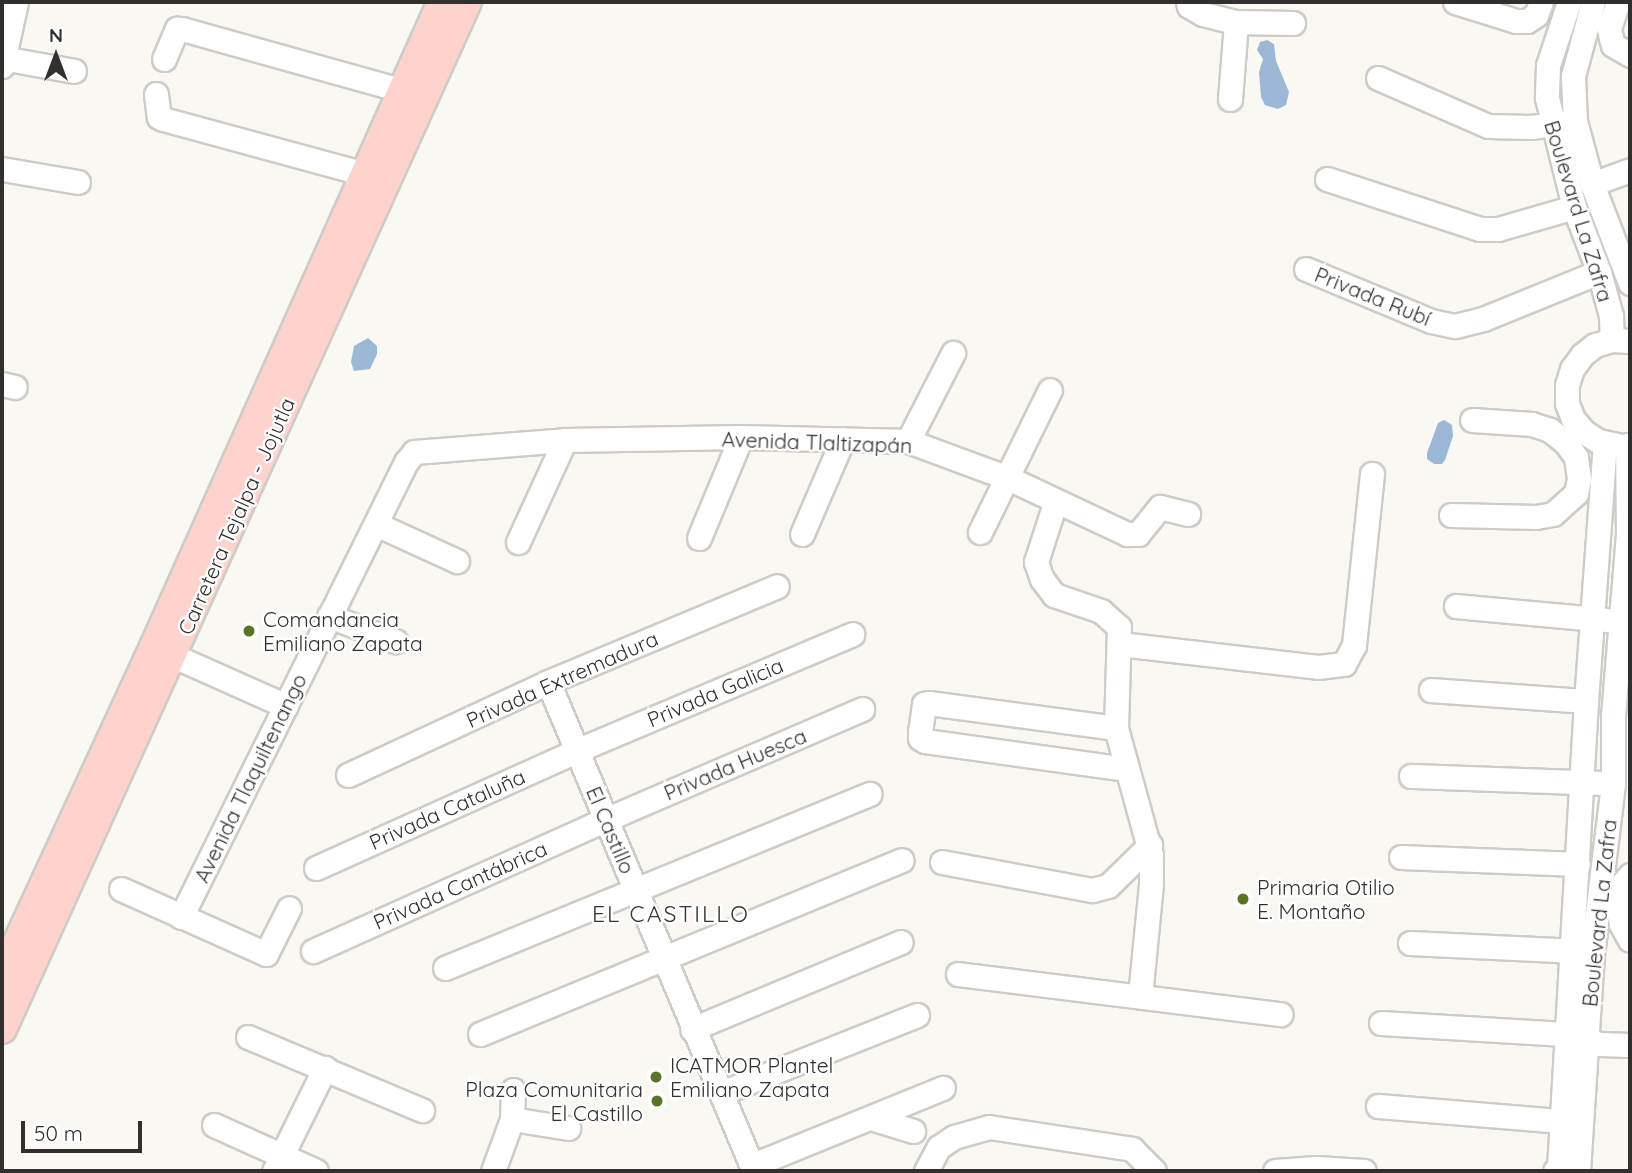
<!DOCTYPE html>
<meta charset="utf-8">
<style>
body{margin:0}
#map{position:relative;width:1632px;height:1173px;overflow:hidden;background:#faf8f2;font-family:Quicksand,sans-serif}
div>[style]{position:absolute}
.water>*{inset:0;background:#9db8d7}
.roads{filter:drop-shadow(2px 0 #ceccc6) drop-shadow(-2px 0 #ceccc6) drop-shadow(0 2px #ceccc6) drop-shadow(0 -2px #ceccc6)}
.minor>*{height:23px;margin:-11.5px;padding:0 11.5px;transform-origin:11.5px;border-radius:11.5px;background:#fff}
.major>*{height:28px;margin:-14px;padding:0 14px;transform-origin:14px;border-radius:14px;background:#fed3ce}
.dots>*{width:19px;height:19px;translate:-50% -50%;box-sizing:border-box;border:4px solid #fff;border-radius:50%}
span{translate:-50% -50%;white-space:nowrap;text-align:center;line-height:1.15;-webkit-text-stroke:5px #fff;paint-order:stroke}
.street-label{font-size:21px;color:#31302e}
.poi-label{font-size:21px;color:#31302e}
.left{translate:0 -50%;text-align:left}
.right{translate:-100% -50%;text-align:right}
.neighbourhood-label{font-size:23px;color:#373530;letter-spacing:2px}
.frame{position:absolute;inset:0;border:4px solid #31302e;pointer-events:none}
.north{position:absolute;left:21px;top:21px;width:70px;height:70px;-webkit-text-stroke:5px #fff;paint-order:stroke;rotate:0deg;font-size:19px;font-weight:700;line-height:28px;text-align:center;color:#31302e}
.north::after{content:'';display:block;margin:auto;width:24px;height:32px;background:#31302e;clip-path:polygon(50% 0,100% 100%,50% 72%,0 100%)}
.scale{position:absolute;left:21px;top:1121px;width:121px;height:32px;box-sizing:border-box;border:4px solid #31302e;border-top:0;padding-left:9px;font-size:21px;line-height:24px;white-space:nowrap;color:#31302e;-webkit-text-stroke:5px #fff;paint-order:stroke}
</style>
<div id="map">
<div class="water">
<div style="clip-path:polygon(1267px 40px,1274px 44px,1276px 61px,1289px 92px,1286px 105px,1278px 109px,1265px 105px,1261px 97px,1259px 72px,1263px 59px,1257px 50px,1260px 42px)"></div>
<div style="clip-path:polygon(368px 338px,377px 346px,377px 354px,370px 369px,354px 371px,351px 362px,354px 346px)"></div>
<div style="clip-path:polygon(1444px 420px,1452px 425px,1453px 436px,1445px 460px,1442px 464px,1434px 464px,1427px 459px,1427px 453px,1438px 423px)"></div>
</div>
<div class="roads">
<div class="minor">
<div style="left:1188px;top:2px;width:4px;rotate:76deg"></div>
<div style="left:1189px;top:6px;width:16px;rotate:30deg"></div>
<div style="left:1203px;top:14px;width:34px;rotate:14deg"></div>
<div style="left:1236px;top:22px;width:57px;rotate:1deg"></div>
<div style="left:1455px;top:2px;width:64px;rotate:17.3deg"></div>
<div style="left:1516px;top:21px;width:11px"></div>
<div style="left:1527px;top:21px;width:11px;rotate:-34deg"></div>
<div style="left:1536px;top:15px;width:14px;rotate:-69deg"></div>
<div style="left:1569px;top:2px;width:66px;rotate:108.4deg"></div>
<div style="left:1548px;top:65px;width:33px;rotate:92deg"></div>
<div style="left:1547px;top:98px;width:112px;rotate:76.1deg"></div>
<div style="left:1574px;top:207px;width:70px;rotate:69deg"></div>
<div style="left:1599px;top:272px;width:46px;rotate:74.7deg"></div>
<div style="left:1611px;top:316px;width:24px;rotate:88deg"></div>
<div style="left:1593px;top:2px;width:77px;rotate:105.1deg"></div>
<div style="left:1573px;top:76px;width:45px;rotate:87.5deg"></div>
<div style="left:1575px;top:121px;width:65px;rotate:74.9deg"></div>
<div style="left:1592px;top:184px;width:106px;rotate:69deg"></div>
<div style="left:1618px;top:2px;width:28px;rotate:109deg"></div>
<div style="left:1609px;top:28px;width:10px;rotate:79deg"></div>
<div style="left:1611px;top:38px;width:7px;rotate:74deg"></div>
<div style="left:1613px;top:45px;width:20px;rotate:30deg"></div>
<div style="left:2px;top:58px;width:73px;rotate:10.2deg"></div>
<div style="left:164px;top:59px;width:33px;rotate:-67deg"></div>
<div style="left:177px;top:29px;width:5px"></div>
<div style="left:182px;top:29px;width:227px;rotate:15.6deg"></div>
<div style="left:2px;top:66px;width:66px;rotate:-77.7deg"></div>
<div style="left:1378px;top:78px;width:120px;rotate:23.6deg"></div>
<div style="left:1488px;top:126px;width:43px;rotate:1.3deg"></div>
<div style="left:1531px;top:127px;width:34px;rotate:-7deg"></div>
<div style="left:156px;top:94px;width:23px;rotate:83deg"></div>
<div style="left:159px;top:117px;width:4px;rotate:27deg"></div>
<div style="left:163px;top:119px;width:209px;rotate:15.2deg"></div>
<div style="left:1230px;top:99px;width:77px;rotate:-85.5deg"></div>
<div style="left:2px;top:169px;width:77px;rotate:9.7deg"></div>
<div style="left:1327px;top:179px;width:161px;rotate:18.1deg"></div>
<div style="left:1480px;top:229px;width:18px"></div>
<div style="left:1498px;top:229px;width:79px;rotate:-16.1deg"></div>
<div style="left:1592px;top:184px;width:40px;rotate:-20.2deg"></div>
<div style="left:1306px;top:269px;width:135px;rotate:22.6deg"></div>
<div style="left:1431px;top:321px;width:25px;rotate:12deg"></div>
<div style="left:1455px;top:326px;width:29px;rotate:-14deg"></div>
<div style="left:1483px;top:319px;width:125px;rotate:-22.1deg"></div>
<div style="left:2px;top:384px;width:13px;rotate:13deg"></div>
<div style="left:908px;top:441px;width:99px;rotate:-62.9deg"></div>
<div style="left:1617px;top:445px;width:19px;rotate:-168deg"></div>
<div style="left:1598px;top:441px;width:17px;rotate:-147deg"></div>
<div style="left:1584px;top:432px;width:17px;rotate:-130deg"></div>
<div style="left:1573px;top:419px;width:17px;rotate:-111deg"></div>
<div style="left:1567px;top:403px;width:18px;rotate:-90deg"></div>
<div style="left:1567px;top:385px;width:17px;rotate:-73deg"></div>
<div style="left:1572px;top:369px;width:17px;rotate:-54deg"></div>
<div style="left:1582px;top:355px;width:16px;rotate:-38deg"></div>
<div style="left:1595px;top:345px;width:18px;rotate:-16deg"></div>
<div style="left:1612px;top:340px;width:18px;rotate:3deg"></div>
<div style="left:1055px;top:503px;width:62px;rotate:107.9deg"></div>
<div style="left:1036px;top:562px;width:18px;rotate:71deg"></div>
<div style="left:1042px;top:579px;width:20px;rotate:53deg"></div>
<div style="left:1054px;top:595px;width:50px;rotate:18.8deg"></div>
<div style="left:1101px;top:611px;width:24px;rotate:42deg"></div>
<div style="left:1119px;top:627px;width:101px;rotate:91.7deg"></div>
<div style="left:1116px;top:728px;width:132px;rotate:74.6deg"></div>
<div style="left:1151px;top:855px;width:29px;rotate:90deg"></div>
<div style="left:1151px;top:884px;width:113px;rotate:95.6deg"></div>
<div style="left:1451px;top:515px;width:85px;rotate:1.3deg"></div>
<div style="left:1536px;top:517px;width:17px;rotate:-10deg"></div>
<div style="left:1553px;top:514px;width:31px;rotate:-42deg"></div>
<div style="left:1576px;top:493px;width:14px;rotate:-78deg"></div>
<div style="left:1579px;top:479px;width:22px;rotate:-98deg"></div>
<div style="left:1576px;top:457px;width:17px;rotate:-126deg"></div>
<div style="left:1566px;top:443px;width:21px;rotate:-141deg"></div>
<div style="left:1550px;top:430px;width:19px;rotate:-162deg"></div>
<div style="left:1532px;top:424px;width:60px;rotate:-176.2deg"></div>
<div style="left:376px;top:524px;width:89px;rotate:24.6deg"></div>
<div style="left:980px;top:532px;width:158px;rotate:-63.8deg"></div>
<div style="left:802px;top:534px;width:103px;rotate:-66.7deg"></div>
<div style="left:699px;top:538px;width:109px;rotate:-67.4deg"></div>
<div style="left:518px;top:542px;width:112px;rotate:-65.3deg"></div>
<div style="left:1456px;top:606px;width:151px;rotate:5.3deg"></div>
<div style="left:329px;top:616px;width:71px;rotate:20.7deg"></div>
<div style="left:1120px;top:644px;width:199px;rotate:6.6deg"></div>
<div style="left:1318px;top:667px;width:26px;rotate:-7deg"></div>
<div style="left:1344px;top:664px;width:21px;rotate:-62deg"></div>
<div style="left:1354px;top:645px;width:172px;rotate:-84deg"></div>
<div style="left:158px;top:649px;width:140px;rotate:24deg"></div>
<div style="left:548px;top:682px;width:531px;rotate:67.16deg"></div>
<div style="left:1431px;top:690px;width:155px;rotate:4.1deg"></div>
<div style="left:1116px;top:728px;width:189px;rotate:-172.4deg"></div>
<div style="left:929px;top:703px;width:5px;rotate:169deg"></div>
<div style="left:924px;top:704px;width:28px;rotate:98deg"></div>
<div style="left:920px;top:732px;width:6px;rotate:90deg"></div>
<div style="left:920px;top:738px;width:6px;rotate:31deg"></div>
<div style="left:925px;top:741px;width:204px;rotate:7.9deg"></div>
<div style="left:348px;top:775px;width:221px;rotate:-24.9deg"></div>
<div style="left:548px;top:682px;width:248px;rotate:-22.7deg"></div>
<div style="left:1411px;top:776px;width:188px;rotate:2.1deg"></div>
<div style="left:1401px;top:857px;width:177px;rotate:2.3deg"></div>
<div style="left:942px;top:862px;width:153px;rotate:10.6deg"></div>
<div style="left:1092px;top:890px;width:16px;rotate:-14deg"></div>
<div style="left:1108px;top:886px;width:59px;rotate:-44.3deg"></div>
<div style="left:316px;top:868px;width:287px;rotate:-24.2deg"></div>
<div style="left:578px;top:750px;width:298px;rotate:-22.9deg"></div>
<div style="left:1630px;top:875px;width:9px;rotate:131deg"></div>
<div style="left:1624px;top:882px;width:20px;rotate:108deg"></div>
<div style="left:1618px;top:901px;width:23px;rotate:83deg"></div>
<div style="left:1621px;top:924px;width:18px;rotate:61deg"></div>
<div style="left:121px;top:889px;width:159px;rotate:24.1deg"></div>
<div style="left:266px;top:954px;width:51px;rotate:-63.4deg"></div>
<div style="left:181px;top:917px;width:508px;rotate:-63.69deg"></div>
<div style="left:406px;top:462px;width:13px;rotate:-51deg"></div>
<div style="left:414px;top:452px;width:151px;rotate:-4.5deg"></div>
<div style="left:565px;top:440px;width:176px;rotate:-1deg"></div>
<div style="left:741px;top:437px;width:167px;rotate:1.4deg"></div>
<div style="left:908px;top:441px;width:107px;rotate:20.3deg"></div>
<div style="left:1008px;top:478px;width:132px;rotate:25.2deg"></div>
<div style="left:1127px;top:534px;width:11px"></div>
<div style="left:1138px;top:534px;width:35px;rotate:-51deg"></div>
<div style="left:1160px;top:507px;width:29px;rotate:14deg"></div>
<div style="left:1410px;top:943px;width:147px;rotate:2.7deg"></div>
<div style="left:1557px;top:950px;width:28px;rotate:8deg"></div>
<div style="left:313px;top:951px;width:322px;rotate:-24.2deg"></div>
<div style="left:607px;top:819px;width:278px;rotate:-23.3deg"></div>
<div style="left:445px;top:968px;width:459px;rotate:-22.3deg"></div>
<div style="left:958px;top:974px;width:325px;rotate:7.1deg"></div>
<div style="left:1381px;top:1023px;width:184px;rotate:3.4deg"></div>
<div style="left:1565px;top:1034px;width:36px;rotate:16deg"></div>
<div style="left:1600px;top:1044px;width:30px;rotate:2deg"></div>
<div style="left:692px;top:1029px;width:226px;rotate:-22.6deg"></div>
<div style="left:480px;top:1034px;width:456px;rotate:-22.4deg"></div>
<div style="left:248px;top:1037px;width:189px;rotate:22.8deg"></div>
<div style="left:721px;top:1093px;width:211px;rotate:-21.7deg"></div>
<div style="left:1378px;top:1106px;width:185px;rotate:4.7deg"></div>
<div style="left:512px;top:1119px;width:57px;rotate:9.1deg"></div>
<div style="left:874px;top:1119px;width:41px;rotate:17.1deg"></div>
<div style="left:214px;top:1125px;width:112px;rotate:24.3deg"></div>
<div style="left:753px;top:1165px;width:205px;rotate:-22.1deg"></div>
<div style="left:1559px;top:1169px;width:469px;rotate:-86.7deg"></div>
<div style="left:1586px;top:701px;width:259px;rotate:-85.8deg"></div>
<div style="left:274px;top:1171px;width:115px;rotate:-63.7deg"></div>
<div style="left:493px;top:1171px;width:55px;rotate:-69.9deg"></div>
<div style="left:512px;top:1119px;width:29px;rotate:-88deg"></div>
<div style="left:926px;top:1171px;width:27px;rotate:-62deg"></div>
<div style="left:939px;top:1147px;width:18px;rotate:-34deg"></div>
<div style="left:954px;top:1137px;width:36px;rotate:-16deg"></div>
<div style="left:989px;top:1127px;width:145px;rotate:8.7deg"></div>
<div style="left:1132px;top:1149px;width:31px;rotate:45deg"></div>
<div style="left:1275px;top:1171px;width:41px;rotate:-4.2deg"></div>
<div style="left:1316px;top:1168px;width:48px;rotate:3.6deg"></div>
<div style="left:1555px;top:1171px;width:10px;rotate:-24deg"></div>
<div style="left:1564px;top:1167px;width:15px;rotate:16deg"></div>
<div style="left:1578px;top:1171px;width:216px;rotate:-86.3deg"></div>
<div style="left:1592px;top:955px;width:172px;rotate:-83deg"></div>
<div style="left:1613px;top:784px;width:68px;rotate:-90deg"></div>
<div style="left:1613px;top:716px;width:182px;rotate:-85.3deg"></div>
<div style="left:1628px;top:535px;width:90px;rotate:-90.6deg"></div>
</div>
<div class="major">
<div style="left:2px;top:976px;width:362px;rotate:-65.2deg"></div>
<div style="left:154px;top:647px;width:706px;rotate:-65.94deg"></div>
<div style="left:2px;top:1029px;width:1127px;rotate:-65.64deg"></div>
</div>
</div>
<div class="dots">
<div style="left:249px;top:631px;background:#5a7426"></div>
<div style="left:1243px;top:899px;background:#5a7426"></div>
<div style="left:656px;top:1077px;background:#5a7426"></div>
<div style="left:657px;top:1101px;background:#5a7426"></div>
</div>
<div class="street-label">
<span style="left:1579px;top:211px;rotate:73deg">Boulevard La Zafra</span>
<span style="left:1373px;top:296px;rotate:22deg">Privada Rubí</span>
<span style="left:817px;top:442px;rotate:2deg">Avenida Tlaltizapán</span>
<span style="left:236px;top:516px;rotate:-66deg">Carretera Tejalpa - Jojutla</span>
<span style="left:562px;top:679px;rotate:-24deg">Privada Extremadura</span>
<span style="left:715px;top:692px;rotate:-23deg">Privada Galicia</span>
<span style="left:735px;top:764px;rotate:-23deg">Privada Huesca</span>
<span style="left:250px;top:778px;rotate:-64deg">Avenida Tlaquiltenango</span>
<span style="left:447px;top:809px;rotate:-24deg">Privada Cataluña</span>
<span style="left:611px;top:830px;rotate:67deg">El Castillo</span>
<span style="left:460px;top:885px;rotate:-24deg">Privada Cantábrica</span>
<span style="left:1599px;top:913px;rotate:-84deg">Boulevard La Zafra</span>
</div>
<div class="poi-label">
<span class="left" style="left:263px;top:631px">Comandancia<br>Emiliano Zapata</span>
<span class="left" style="left:1257px;top:899px">Primaria Otilio<br>E. Montaño</span>
<span class="left" style="left:670px;top:1077px">ICATMOR Plantel<br>Emiliano Zapata</span>
<span class="right" style="left:643px;top:1101px">Plaza Comunitaria<br>El Castillo</span>
</div>
<div class="neighbourhood-label">
<span style="left:671px;top:914px">EL CASTILLO</span>
</div>
<div class="frame"></div>
<div class="north">N</div>
<div class="scale">50 m</div>
</div>
